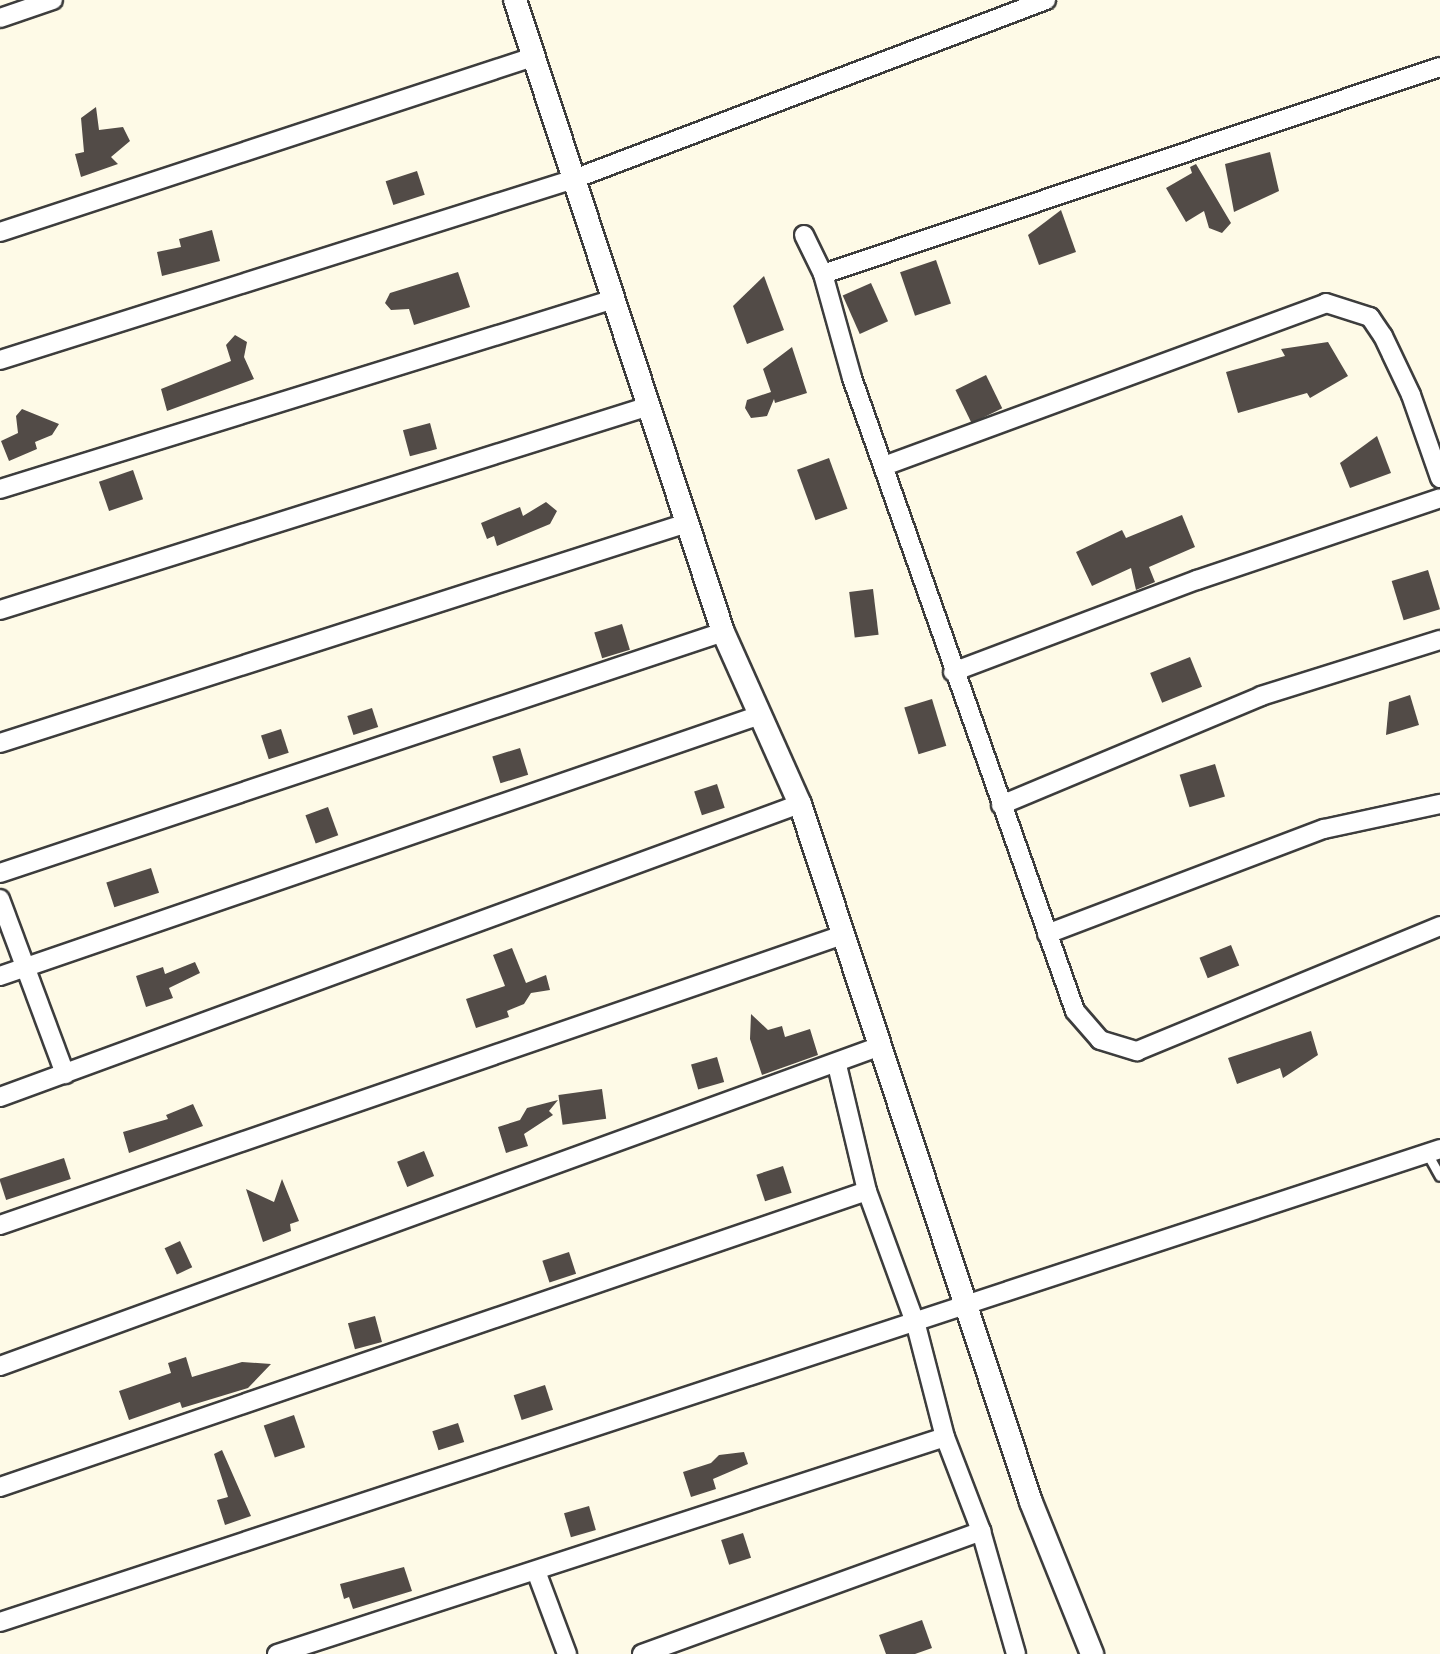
<!DOCTYPE html>
<style>
body{margin:0}
#map{position:relative;width:1440px;height:1654px;overflow:hidden;background:#fefae7;font-family:"PT Serif",serif}
div>[style]{position:absolute}
.building>*{inset:0;background:#524b47;transform-origin:0 0}
.roads{filter:drop-shadow(2px 0 #3d3d3d) drop-shadow(-2px 0 #3d3d3d) drop-shadow(0 2px #3d3d3d) drop-shadow(0 -2px #3d3d3d)}
.service>*{height:9px;margin:-4.5px;padding:0 4.5px;transform-origin:4.5px;border-radius:4.5px;background:#fff}
.minor>*{height:18px;margin:-9px;padding:0 9px;transform-origin:9px;border-radius:9px;background:#fff}
.tertiary>*{height:22px;margin:-11px;padding:0 11px;transform-origin:11px;border-radius:11px;background:#fff}
span{translate:-50% -50%;white-space:nowrap;text-align:center;line-height:1.15;-webkit-text-stroke:10px #fff;paint-order:stroke}
</style>
<div id="map">
<div class="building">
<div style="clip-path:polygon(96px 107px,99px 130px,123px 127px,130px 141px,111px 157px,118px 164px,81px 177px,75px 154px,84px 152px,81px 118px)"></div>
<div style="clip-path:polygon(1270px 152px,1279px 191px,1234px 212px,1225px 164px)"></div>
<div style="clip-path:polygon(1196px 164px,1231px 223px,1222px 233px,1209px 228px,1204px 211px,1186px 222px,1166px 188px,1192px 173px,1190px 167px)"></div>
<div style="left:417px;top:171px;width:25px;height:33px;rotate:72deg"></div>
<div style="clip-path:polygon(1061px 210px,1076px 252px,1039px 265px,1028px 235px)"></div>
<div style="clip-path:polygon(212px 230px,220px 261px,162px 276px,157px 252px,181px 247px,179px 239px)"></div>
<div style="left:936px;top:260px;width:46px;height:38px;rotate:71deg"></div>
<div style="clip-path:polygon(458px 272px,470px 307px,414px 325px,409px 309px,391px 310px,385px 303px,390px 293px)"></div>
<div style="clip-path:polygon(764px 276px,784px 330px,747px 344px,733px 306px)"></div>
<div style="left:871px;top:283px;width:42px;height:31px;rotate:66deg"></div>
<div style="clip-path:polygon(235px 335px,247px 342px,244px 357px,254px 379px,167px 411px,161px 389px,231px 361px,226px 345px)"></div>
<div style="clip-path:polygon(1328px 342px,1348px 376px,1310px 398px,1307px 393px,1238px 413px,1226px 372px,1285px 356px,1281px 349px)"></div>
<div style="clip-path:polygon(792px 347px,807px 393px,775px 403px,774px 399px,767px 416px,751px 418px,745px 408px,747px 400px,771px 392px,763px 369px)"></div>
<div style="left:986px;top:375px;width:37px;height:34px;rotate:64deg"></div>
<div style="clip-path:polygon(22px 409px,59px 424px,52px 435px,35px 442px,37px 449px,9px 461px,1px 441px,18px 433px,16px 416px)"></div>
<div style="left:430px;top:423px;width:27px;height:28px;rotate:75deg"></div>
<div style="clip-path:polygon(1377px 436px,1391px 473px,1350px 488px,1340px 463px)"></div>
<div style="left:829px;top:458px;width:54px;height:34px;rotate:70deg"></div>
<div style="left:133px;top:470px;width:31px;height:36px;rotate:71deg"></div>
<div style="clip-path:polygon(546px 502px,557px 511px,550px 524px,497px 546px,494px 536px,487px 539px,481px 523px,520px 507px,523px 516px)"></div>
<div style="clip-path:polygon(1182px 515px,1195px 547px,1149px 567px,1155px 582px,1136px 590px,1131px 568px,1092px 586px,1076px 552px,1122px 530px,1126px 538px)"></div>
<div style="left:1428px;top:570px;width:41px;height:38px;rotate:73deg"></div>
<div style="left:873px;top:589px;width:46px;height:24px;rotate:83deg"></div>
<div style="left:622px;top:624px;width:27px;height:29px;rotate:73deg"></div>
<div style="left:1190px;top:657px;width:32px;height:43px;rotate:68deg"></div>
<div style="clip-path:polygon(1410px 695px,1419px 725px,1386px 735px,1389px 702px)"></div>
<div style="left:932px;top:699px;width:49px;height:29px;rotate:73deg"></div>
<div style="left:372px;top:708px;width:20px;height:26px;rotate:72deg"></div>
<div style="left:281px;top:729px;width:25px;height:21px;rotate:72deg"></div>
<div style="left:520px;top:748px;width:28px;height:29px;rotate:73deg"></div>
<div style="left:1215px;top:764px;width:34px;height:37px;rotate:73deg"></div>
<div style="left:717px;top:784px;width:25px;height:24px;rotate:72deg"></div>
<div style="left:328px;top:807px;width:30px;height:24px;rotate:70deg"></div>
<div style="left:151px;top:868px;width:26px;height:47px;rotate:72deg"></div>
<div style="left:1231px;top:945px;width:22px;height:34px;rotate:68deg"></div>
<div style="clip-path:polygon(512px 948px,526px 983px,546px 975px,550px 990px,531px 993px,524px 1004px,507px 1011px,509px 1017px,476px 1028px,466px 999px,505px 986px,493px 955px)"></div>
<div style="clip-path:polygon(195px 962px,200px 973px,169px 988px,173px 998px,146px 1007px,136px 976px,163px 967px,165px 974px)"></div>
<div style="clip-path:polygon(751px 1014px,768px 1030px,782px 1026px,785px 1037px,810px 1029px,818px 1055px,762px 1075px,750px 1039px)"></div>
<div style="clip-path:polygon(1311px 1031px,1318px 1055px,1283px 1078px,1280px 1068px,1237px 1084px,1228px 1058px)"></div>
<div style="left:717px;top:1057px;width:26px;height:27px;rotate:74deg"></div>
<div style="left:602px;top:1089px;width:30px;height:44px;rotate:82deg"></div>
<div style="clip-path:polygon(558px 1100px,549px 1111px,553px 1115px,524px 1134px,528px 1146px,506px 1153px,498px 1127px,520px 1120px,527px 1108px)"></div>
<div style="clip-path:polygon(193px 1104px,203px 1126px,129px 1153px,123px 1132px,168px 1119px,166px 1115px)"></div>
<div style="left:424px;top:1151px;width:27px;height:29px;rotate:68deg"></div>
<div style="left:64px;top:1158px;width:22px;height:68px;rotate:72deg"></div>
<div style="left:783px;top:1166px;width:28px;height:28px;rotate:72deg"></div>
<div style="clip-path:polygon(282px 1179px,299px 1221px,290px 1224px,291px 1231px,263px 1242px,246px 1189px,274px 1202px)"></div>
<div style="left:180px;top:1241px;width:29px;height:17px;rotate:65deg"></div>
<div style="left:569px;top:1252px;width:23px;height:28px;rotate:72deg"></div>
<div style="left:375px;top:1316px;width:27px;height:28px;rotate:75deg"></div>
<div style="clip-path:polygon(186px 1357px,192px 1377px,242px 1362px,271px 1364px,248px 1388px,182px 1408px,180px 1402px,129px 1420px,119px 1391px,171px 1373px,168px 1363px)"></div>
<div style="left:545px;top:1385px;width:26px;height:33px;rotate:72deg"></div>
<div style="left:294px;top:1415px;width:34px;height:32px;rotate:71deg"></div>
<div style="left:458px;top:1423px;width:20px;height:27px;rotate:72deg"></div>
<div style="clip-path:polygon(222px 1450px,251px 1516px,225px 1525px,217px 1500px,228px 1497px,214px 1454px)"></div>
<div style="clip-path:polygon(744px 1452px,748px 1464px,713px 1479px,716px 1489px,691px 1497px,683px 1472px,711px 1463px,719px 1455px)"></div>
<div style="left:589px;top:1506px;width:25px;height:26px;rotate:74deg"></div>
<div style="left:743px;top:1533px;width:26px;height:23px;rotate:72deg"></div>
<div style="clip-path:polygon(404px 1567px,412px 1591px,353px 1609px,349px 1597px,344px 1599px,340px 1584px)"></div>
<div style="clip-path:polygon(922px 1620px,932px 1648px,915px 1654px,886px 1654px,879px 1635px)"></div>
</div>
<div class="roads">
<div class="service">
<div style="left:1427px;top:1153px;width:26px;rotate:61deg"></div>
</div>
<div class="minor">
<div style="left:0;top:18px;width:56px;rotate:-18.8deg"></div>
<div style="left:0;top:232px;width:561px;rotate:-18.18deg"></div>
<div style="left:804px;top:235px;width:43px;rotate:64deg"></div>
<div style="left:823px;top:274px;width:108px;rotate:74.4deg"></div>
<div style="left:852px;top:378px;width:671px;rotate:70.59deg"></div>
<div style="left:1075px;top:1011px;width:38px;rotate:49deg"></div>
<div style="left:1100px;top:1040px;width:39px;rotate:17deg"></div>
<div style="left:1137px;top:1051px;width:328px;rotate:-22.4deg"></div>
<div style="left:823px;top:274px;width:651px;rotate:-18.55deg"></div>
<div style="left:0;top:360px;width:602px;rotate:-17.5deg"></div>
<div style="left:574px;top:179px;width:505px;rotate:-20.77deg"></div>
<div style="left:884px;top:466px;width:471px;rotate:-20.2deg"></div>
<div style="left:1326px;top:303px;width:46px;rotate:17.7deg"></div>
<div style="left:1370px;top:317px;width:23px;rotate:56deg"></div>
<div style="left:1383px;top:336px;width:65px;rotate:64.6deg"></div>
<div style="left:1411px;top:395px;width:88px;rotate:70.7deg"></div>
<div style="left:0;top:489px;width:643px;rotate:-17.19deg"></div>
<div style="left:0;top:610px;width:680px;rotate:-17.45deg"></div>
<div style="left:953px;top:672px;width:261px;rotate:-20.7deg"></div>
<div style="left:1197px;top:580px;width:256px;rotate:-18.6deg"></div>
<div style="left:0;top:743px;width:721px;rotate:-17.76deg"></div>
<div style="left:1001px;top:805px;width:282px;rotate:-22.7deg"></div>
<div style="left:1261px;top:696px;width:188px;rotate:-17.4deg"></div>
<div style="left:0;top:873px;width:762px;rotate:-18.43deg"></div>
<div style="left:0;top:899px;width:187px;rotate:69.6deg"></div>
<div style="left:1047px;top:934px;width:296px;rotate:-20.8deg"></div>
<div style="left:1324px;top:829px;width:119px;rotate:-12.2deg"></div>
<div style="left:0;top:976px;width:804px;rotate:-18.95deg"></div>
<div style="left:837px;top:1065px;width:130px;rotate:76.6deg"></div>
<div style="left:867px;top:1191px;width:143px;rotate:69.9deg"></div>
<div style="left:916px;top:1325px;width:116px;rotate:75.5deg"></div>
<div style="left:945px;top:1437px;width:101px;rotate:69deg"></div>
<div style="left:981px;top:1531px;width:128px;rotate:74.1deg"></div>
<div style="left:0;top:1097px;width:852px;rotate:-20.12deg"></div>
<div style="left:0;top:1225px;width:888px;rotate:-18.99deg"></div>
<div style="left:0;top:1366px;width:936px;rotate:-19.98deg"></div>
<div style="left:0;top:1487px;width:916px;rotate:-18.85deg"></div>
<div style="left:536px;top:1571px;width:89px;rotate:69.5deg"></div>
<div style="left:0;top:1622px;width:1516px;rotate:-18.18deg"></div>
<div style="left:277px;top:1654px;width:702px;rotate:-18deg"></div>
<div style="left:642px;top:1654px;width:361px;rotate:-19.9deg"></div>
</div>
<div class="tertiary">
<div style="left:515px;top:0;width:665px;rotate:71.78deg"></div>
<div style="left:723px;top:632px;width:188px;rotate:65.9deg"></div>
<div style="left:800px;top:804px;width:735px;rotate:71.69deg"></div>
<div style="left:1031px;top:1502px;width:164px;rotate:68.1deg"></div>
</div>
</div>
</div>
